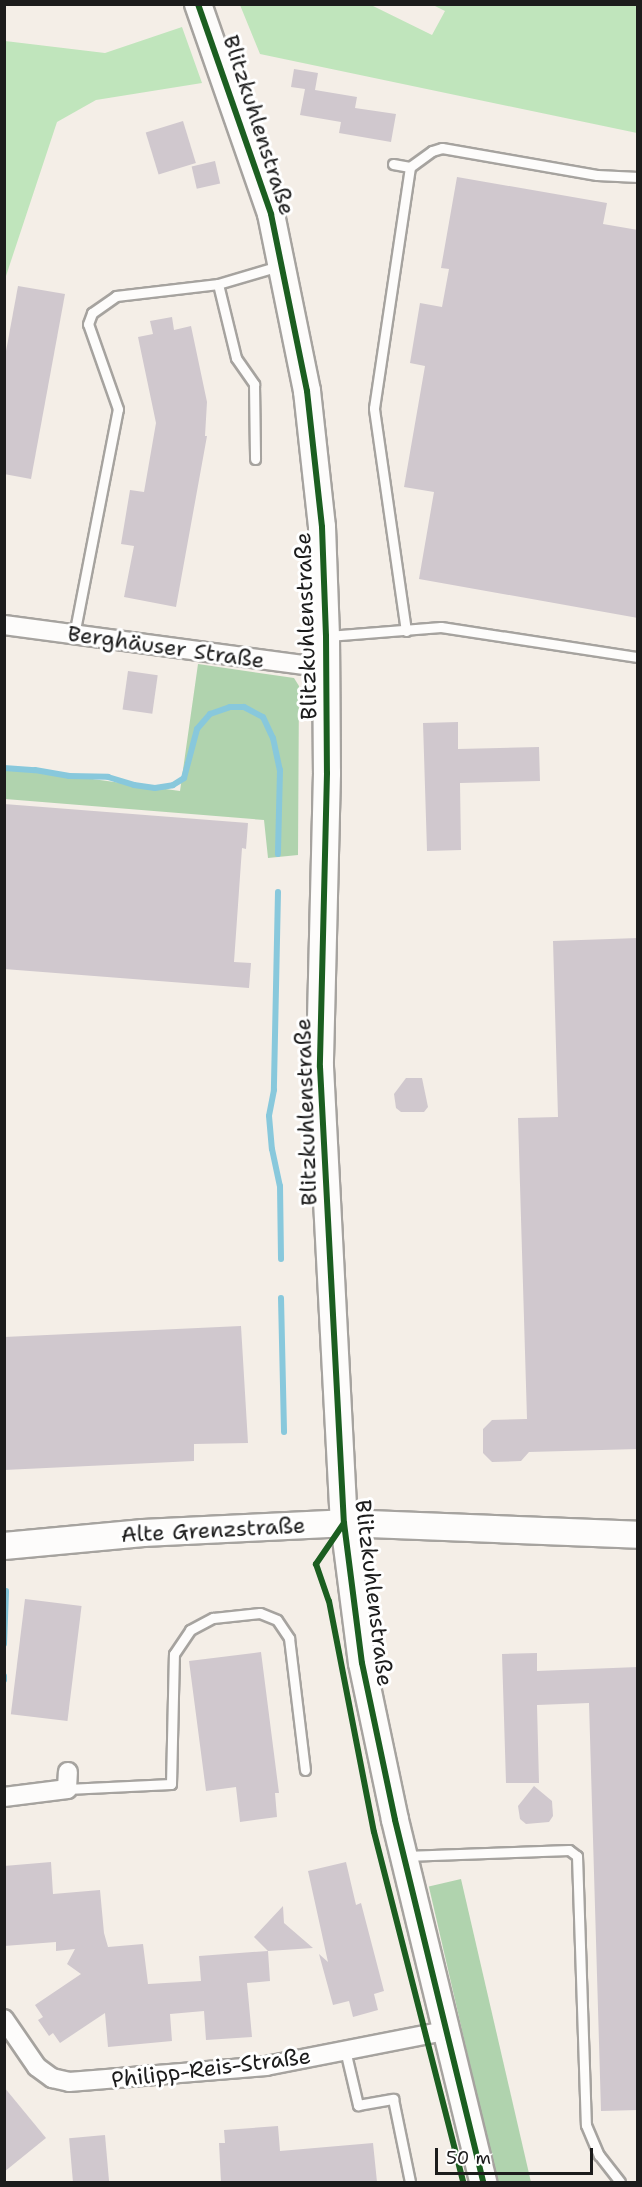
<!DOCTYPE html>
<meta charset="utf-8">
<style>
body{margin:0}
#map{position:relative;width:642px;height:2187px;overflow:hidden;background:#f4eee7;font-family:"Shantell Sans",sans-serif}
div>[style]{position:absolute}
.green>*{inset:0;background:#c0e5bc}
.forest>*{inset:0;background:#b0d3ae;transform-origin:0 0}
.stream>*{height:6px;margin:-3px;padding:0 3px;transform-origin:3px;border-radius:3px;background:#88c8dc}
.building>*{inset:0;background:#d0c8ce;transform-origin:0 0}
.roads{filter:drop-shadow(2px 0 #a6a39f) drop-shadow(-2px 0 #a6a39f) drop-shadow(0 2px #a6a39f) drop-shadow(0 -2px #a6a39f)}
.lane>*{height:9px;margin:-4.5px;padding:0 4.5px;transform-origin:4.5px;border-radius:4.5px;background:#fdfcfb}
.street>*{height:18px;margin:-9px;padding:0 9px;transform-origin:9px;border-radius:9px;background:#fdfcfb}
.secondary>*{height:26px;margin:-13px;padding:0 13px;transform-origin:13px;border-radius:13px;background:#fdfcfb}
.cycleway>*{height:6px;margin:-3px;padding:0 3px;transform-origin:3px;border-radius:3px;background:#1b5e20}
span{translate:-50% -50%;white-space:nowrap;text-align:center;line-height:1.15;-webkit-text-stroke:6px #fff;paint-order:stroke}
.street-label{font-size:22px;color:#1c1c1c}
.frame{position:absolute;inset:0;border:6px solid #1c1c1c;pointer-events:none}
.scale{position:absolute;left:435px;top:2148px;width:158px;height:27px;box-sizing:border-box;border:3px solid #1c1c1c;border-top:0;padding-left:8px;font-size:18px;line-height:21px;white-space:nowrap;color:#1c1c1c;-webkit-text-stroke:4px #fff;paint-order:stroke}
</style>
<div id="map">
<div class="green">
<div style="clip-path:polygon(240px 5px,371px 5px,432px 35px,445px 11px,433px 5px,637px 5px,637px 133px,260px 54px)"></div>
<div style="clip-path:polygon(182px 27px,202px 83px,96px 100px,57px 122px,5px 279px,5px 41px,105px 53px)"></div>
</div>
<div class="forest">
<div style="clip-path:polygon(198px 664px,294px 678px,299px 686px,298px 855px,268px 858px,264px 820px,5px 799px,5px 767px,180px 791px)"></div>
<div style="left:461px;top:1879px;width:311px;height:33px;rotate:77deg"></div>
</div>
<div class="stream">
<div style="left:4px;top:768px;width:31px;rotate:4deg"></div>
<div style="left:35px;top:770px;width:35px;rotate:10deg"></div>
<div style="left:69px;top:776px;width:39px;rotate:1deg"></div>
<div style="left:108px;top:777px;width:27px;rotate:17deg"></div>
<div style="left:134px;top:785px;width:21px;rotate:8deg"></div>
<div style="left:155px;top:788px;width:18px;rotate:-9deg"></div>
<div style="left:173px;top:785px;width:13px;rotate:-32deg"></div>
<div style="left:184px;top:778px;width:51px;rotate:-75.1deg"></div>
<div style="left:197px;top:729px;width:20px;rotate:-49deg"></div>
<div style="left:210px;top:714px;width:21px;rotate:-19deg"></div>
<div style="left:230px;top:707px;width:14px"></div>
<div style="left:244px;top:707px;width:21px;rotate:28deg"></div>
<div style="left:263px;top:717px;width:23px;rotate:65deg"></div>
<div style="left:273px;top:738px;width:33px;rotate:78deg"></div>
<div style="left:280px;top:770px;width:84px;rotate:91.4deg"></div>
<div style="left:278px;top:892px;width:198px;rotate:91.2deg"></div>
<div style="left:274px;top:1090px;width:26px;rotate:101deg"></div>
<div style="left:269px;top:1116px;width:33px;rotate:85deg"></div>
<div style="left:272px;top:1149px;width:38px;rotate:78deg"></div>
<div style="left:280px;top:1186px;width:73px;rotate:89.2deg"></div>
<div style="left:281px;top:1298px;width:134px;rotate:88.7deg"></div>
<div style="left:4px;top:1644px;width:53px;rotate:-87.8deg"></div>
<div style="left:4px;top:1676px;width:4px;rotate:90deg"></div>
</div>
<div class="building">
<div style="clip-path:polygon(294px 69px,318px 73px,315px 90px,357px 97px,355px 108px,396px 114px,391px 142px,339px 133px,341px 122px,300px 115px,305px 89px,291px 87px)"></div>
<div style="left:183px;top:121px;width:44px;height:39px;rotate:73deg"></div>
<div style="left:215px;top:161px;width:23px;height:24px;rotate:77deg"></div>
<div style="clip-path:polygon(457px 177px,607px 203px,603px 224px,638px 230px,638px 618px,419px 579px,434px 492px,404px 487px,425px 366px,410px 363px,420px 303px,442px 307px,449px 269px,441px 268px)"></div>
<div style="clip-path:polygon(18px 286px,65px 294px,31px 479px,4px 474px,4px 362px)"></div>
<div style="clip-path:polygon(172px 317px,174px 330px,191px 326px,207px 402px,205px 436px,207px 436px,176px 607px,124px 597px,134px 546px,121px 544px,130px 490px,144px 492px,156px 423px,138px 337px,153px 334px,150px 321px)"></div>
<div style="left:128px;top:671px;width:30px;height:39px;rotate:8deg"></div>
<div style="clip-path:polygon(458px 722px,458px 749px,539px 747px,540px 781px,460px 783px,461px 850px,427px 851px,423px 723px)"></div>
<div style="clip-path:polygon(4px 804px,248px 823px,246px 849px,242px 848px,234px 962px,251px 963px,249px 988px,4px 969px)"></div>
<div style="clip-path:polygon(638px 938px,638px 1449px,529px 1452px,521px 1461px,492px 1462px,483px 1453px,483px 1429px,492px 1420px,527px 1419px,518px 1118px,558px 1117px,553px 941px)"></div>
<div style="clip-path:polygon(406px 1078px,422px 1078px,428px 1107px,424px 1112px,401px 1112px,396px 1108px,394px 1094px)"></div>
<div style="clip-path:polygon(241px 1326px,248px 1443px,194px 1444px,194px 1461px,4px 1470px,4px 1337px)"></div>
<div style="left:25px;top:1599px;width:57px;height:116px;rotate:7deg"></div>
<div style="clip-path:polygon(261px 1652px,279px 1793px,275px 1793px,277px 1817px,240px 1822px,236px 1787px,206px 1791px,189px 1661px)"></div>
<div style="clip-path:polygon(537px 1653px,537px 1671px,638px 1667px,638px 2110px,601px 2111px,589px 1703px,537px 1705px,539px 1783px,506px 1783px,502px 1654px)"></div>
<div style="clip-path:polygon(534px 1786px,552px 1801px,553px 1816px,549px 1822px,526px 1824px,520px 1819px,518px 1806px)"></div>
<div style="clip-path:polygon(51px 1862px,53px 1894px,100px 1890px,104px 1933px,108px 1947px,143px 1944px,148px 1984px,201px 1981px,199px 1956px,268px 1951px,254px 1937px,283px 1906px,284px 1923px,313px 1948px,268px 1951px,270px 1981px,247px 1983px,252px 2037px,206px 2040px,204px 2011px,170px 2014px,172px 2041px,108px 2047px,105px 2013px,60px 2043px,53px 2033px,49px 2036px,38px 2020px,43px 2017px,35px 2005px,81px 1974px,67px 1964px,75px 1949px,56px 1951px,56px 1942px,4px 1946px,4px 1866px)"></div>
<div style="clip-path:polygon(346px 1862px,356px 1905px,361px 1903px,384px 1991px,374px 1994px,378px 2010px,353px 2017px,349px 2001px,333px 2005px,319px 1954px,328px 1962px,308px 1871px)"></div>
<div style="clip-path:polygon(4px 2087px,46px 2138px,4px 2172px)"></div>
<div style="clip-path:polygon(278px 2126px,280px 2151px,373px 2143px,377px 2182px,221px 2182px,219px 2143px,225px 2143px,224px 2130px)"></div>
<div style="left:105px;top:2135px;width:47px;height:36px;rotate:85deg"></div>
</div>
<div class="roads">
<div class="lane">
<div style="left:393px;top:164px;width:17px;rotate:10deg"></div>
<div style="left:410px;top:167px;width:27px;rotate:-36deg"></div>
<div style="left:432px;top:151px;width:10px;rotate:-17deg"></div>
<div style="left:442px;top:148px;width:157px;rotate:9.9deg"></div>
<div style="left:597px;top:175px;width:41px;rotate:2.8deg"></div>
<div style="left:218px;top:284px;width:64px;rotate:-16.4deg"></div>
<div style="left:406px;top:631px;width:225px;rotate:-98.2deg"></div>
<div style="left:374px;top:408px;width:244px;rotate:-81.5deg"></div>
<div style="left:74px;top:635px;width:230px;rotate:-79deg"></div>
<div style="left:118px;top:409px;width:90px;rotate:-109.4deg"></div>
<div style="left:88px;top:324px;width:12px;rotate:-70deg"></div>
<div style="left:92px;top:313px;width:29px;rotate:-35deg"></div>
<div style="left:116px;top:296px;width:103px;rotate:-6.7deg"></div>
<div style="left:218px;top:284px;width:76px;rotate:76.3deg"></div>
<div style="left:236px;top:358px;width:32px;rotate:55deg"></div>
<div style="left:254px;top:384px;width:75px;rotate:89.2deg"></div>
<div style="left:328px;top:636px;width:113px;rotate:-4.6deg"></div>
<div style="left:441px;top:627px;width:199px;rotate:8.7deg"></div>
<div style="left:67px;top:1789px;width:104px;rotate:-2.8deg"></div>
<div style="left:171px;top:1784px;width:130px;rotate:-88.7deg"></div>
<div style="left:174px;top:1654px;width:29px;rotate:-56deg"></div>
<div style="left:190px;top:1630px;width:26px;rotate:-28deg"></div>
<div style="left:213px;top:1618px;width:47px;rotate:-6.1deg"></div>
<div style="left:260px;top:1613px;width:18px;rotate:22deg"></div>
<div style="left:277px;top:1620px;width:22px;rotate:56deg"></div>
<div style="left:289px;top:1638px;width:133px;rotate:83.1deg"></div>
<div style="left:405px;top:1856px;width:164px;rotate:-2.1deg"></div>
<div style="left:569px;top:1850px;width:10px;rotate:37deg"></div>
<div style="left:577px;top:1856px;width:269px;rotate:88.1deg"></div>
<div style="left:586px;top:2125px;width:33px;rotate:67deg"></div>
<div style="left:599px;top:2155px;width:34px;rotate:52deg"></div>
<div style="left:345px;top:2050px;width:57px;rotate:76.7deg"></div>
<div style="left:358px;top:2105px;width:36px;rotate:-10deg"></div>
<div style="left:393px;top:2099px;width:85px;rotate:78.4deg"></div>
</div>
<div class="street">
<div style="left:4px;top:625px;width:326px;rotate:7.6deg"></div>
<div style="left:4px;top:1797px;width:64px;rotate:-7.2deg"></div>
<div style="left:67px;top:1789px;width:17px;rotate:-87deg"></div>
<div style="left:4px;top:2019px;width:58px;rotate:55.5deg"></div>
<div style="left:37px;top:2067px;width:19px;rotate:36deg"></div>
<div style="left:52px;top:2078px;width:17px;rotate:13deg"></div>
<div style="left:69px;top:2082px;width:198px;rotate:-4.6deg"></div>
<div style="left:266px;top:2066px;width:182px;rotate:-11.1deg"></div>
</div>
<div class="secondary">
<div style="left:198px;top:4px;width:222px;rotate:70.8deg"></div>
<div style="left:271px;top:214px;width:181px;rotate:78.5deg"></div>
<div style="left:307px;top:391px;width:137px;rotate:83.7deg"></div>
<div style="left:322px;top:527px;width:109px;rotate:87.9deg"></div>
<div style="left:326px;top:636px;width:137px;rotate:89.6deg"></div>
<div style="left:327px;top:773px;width:294px;rotate:91.4deg"></div>
<div style="left:320px;top:1067px;width:457px;rotate:87deg"></div>
<div style="left:344px;top:1523px;width:141px;rotate:82.7deg"></div>
<div style="left:362px;top:1663px;width:160px;rotate:78.1deg"></div>
<div style="left:395px;top:1820px;width:373px;rotate:76.3deg"></div>
<div style="left:4px;top:1546px;width:140px;rotate:-5.3deg"></div>
<div style="left:143px;top:1533px;width:201px;rotate:-2.8deg"></div>
<div style="left:344px;top:1523px;width:294px;rotate:2.3deg"></div>
</div>
</div>
<div class="cycleway">
<div style="left:198px;top:4px;width:222px;rotate:70.8deg"></div>
<div style="left:271px;top:214px;width:181px;rotate:78.5deg"></div>
<div style="left:307px;top:391px;width:137px;rotate:83.7deg"></div>
<div style="left:322px;top:527px;width:109px;rotate:87.9deg"></div>
<div style="left:326px;top:636px;width:137px;rotate:89.6deg"></div>
<div style="left:327px;top:773px;width:294px;rotate:91.4deg"></div>
<div style="left:320px;top:1067px;width:457px;rotate:87deg"></div>
<div style="left:344px;top:1523px;width:141px;rotate:82.7deg"></div>
<div style="left:362px;top:1663px;width:160px;rotate:78.1deg"></div>
<div style="left:395px;top:1820px;width:373px;rotate:76.3deg"></div>
<div style="left:344px;top:1523px;width:50px;rotate:124.3deg"></div>
<div style="left:316px;top:1564px;width:39px;rotate:71deg"></div>
<div style="left:329px;top:1601px;width:235px;rotate:79deg"></div>
<div style="left:374px;top:1832px;width:361px;rotate:75.7deg"></div>
</div>
<div class="street-label">
<span style="left:259px;top:125px;rotate:72deg">Blitzkuhlenstraße</span>
<span style="left:306px;top:626px;rotate:-92deg">Blitzkuhlenstraße</span>
<span style="left:166px;top:647px;rotate:8deg">Berghäuser Straße</span>
<span style="left:306px;top:1112px;rotate:-92deg">Blitzkuhlenstraße</span>
<span style="left:213px;top:1530px;rotate:-3deg">Alte Grenzstraße</span>
<span style="left:374px;top:1593px;rotate:83deg">Blitzkuhlenstraße</span>
<span style="left:211px;top:2068px;rotate:-7deg">Philipp-Reis-Straße</span>
</div>
<div class="frame"></div>
<div class="scale">50 m</div>
</div>
